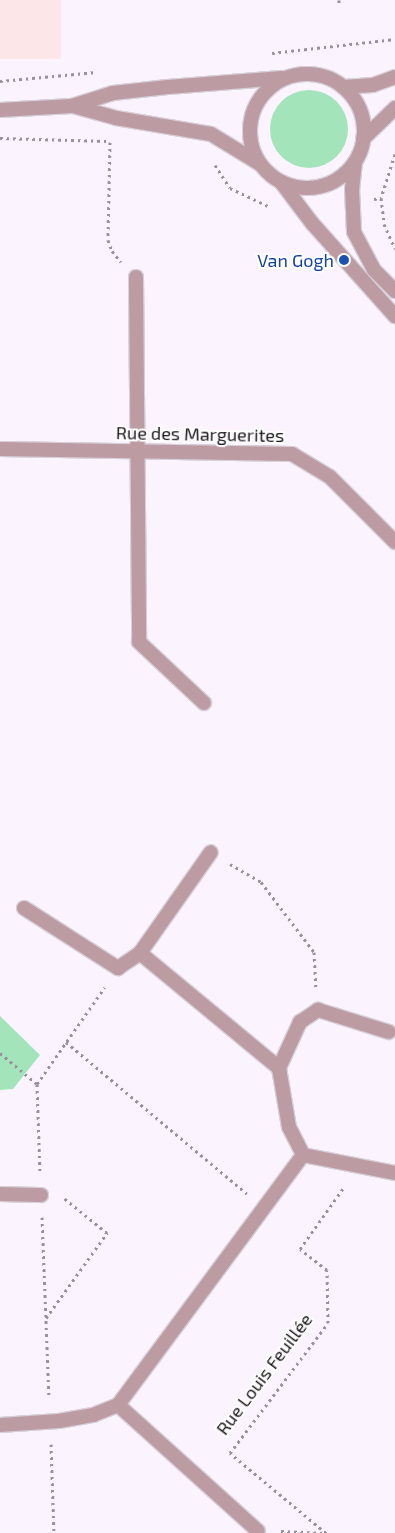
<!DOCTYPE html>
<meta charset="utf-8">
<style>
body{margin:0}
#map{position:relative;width:395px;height:1533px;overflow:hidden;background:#fbf3fd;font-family:"Exo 2",sans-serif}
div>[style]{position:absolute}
.industrial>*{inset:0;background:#fce6e7;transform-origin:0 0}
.green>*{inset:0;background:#a4e4ba}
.round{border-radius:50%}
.path>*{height:3px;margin-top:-1.5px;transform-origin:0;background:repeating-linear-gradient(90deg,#99929a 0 2.5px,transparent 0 6.5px)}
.roads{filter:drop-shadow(1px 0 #d7cfd9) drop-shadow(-1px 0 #d7cfd9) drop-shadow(0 1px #d7cfd9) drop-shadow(0 -1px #d7cfd9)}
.service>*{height:14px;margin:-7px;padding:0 7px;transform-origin:7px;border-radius:7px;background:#bc9ca2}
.minor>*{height:14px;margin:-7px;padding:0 7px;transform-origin:7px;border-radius:7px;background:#bc9ca2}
.tertiary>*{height:14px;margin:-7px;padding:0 7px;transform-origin:7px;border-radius:7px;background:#bc9ca2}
.tertiary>.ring{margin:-7px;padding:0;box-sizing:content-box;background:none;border:14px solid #bc9ca2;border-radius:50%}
.dots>*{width:14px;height:14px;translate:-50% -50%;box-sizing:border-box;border:2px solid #fff;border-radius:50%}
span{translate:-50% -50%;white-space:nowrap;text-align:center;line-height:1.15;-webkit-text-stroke:4px #fff;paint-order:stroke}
.transit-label{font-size:18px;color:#164399}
.right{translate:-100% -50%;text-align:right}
.street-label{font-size:18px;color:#1a151b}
</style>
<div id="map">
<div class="industrial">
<div style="left:0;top:0;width:61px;height:59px"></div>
</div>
<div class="green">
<div class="round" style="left:270px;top:90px;width:78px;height:78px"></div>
<div style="clip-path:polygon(0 1016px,40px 1055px,13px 1089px,0 1090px)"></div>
</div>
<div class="path">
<div style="left:339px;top:0;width:6px;rotate:90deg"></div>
<div style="left:272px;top:53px;width:124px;rotate:-6.5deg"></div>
<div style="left:0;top:81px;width:97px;rotate:-5.3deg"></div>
<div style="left:0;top:138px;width:107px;rotate:1.6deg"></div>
<div style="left:110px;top:142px;width:98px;rotate:91.2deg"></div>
<div style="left:108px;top:240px;width:12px;rotate:70deg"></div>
<div style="left:112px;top:251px;width:14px;rotate:51deg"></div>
<div style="left:395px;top:154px;width:46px;rotate:107.7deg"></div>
<div style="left:381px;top:198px;width:26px;rotate:83deg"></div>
<div style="left:384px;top:224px;width:27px;rotate:66deg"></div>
<div style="left:215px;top:165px;width:27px;rotate:57deg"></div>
<div style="left:230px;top:188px;width:44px;rotate:25.4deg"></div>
<div style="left:374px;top:199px;width:7px;rotate:-8deg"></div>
<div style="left:230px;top:864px;width:36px;rotate:30deg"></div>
<div style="left:261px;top:882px;width:88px;rotate:52.9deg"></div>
<div style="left:314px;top:952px;width:35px;rotate:87deg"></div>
<div style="left:66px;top:1042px;width:236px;rotate:40deg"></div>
<div style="left:0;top:1053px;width:48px;rotate:40deg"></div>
<div style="left:37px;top:1084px;width:118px;rotate:-55deg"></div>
<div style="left:37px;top:1084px;width:89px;rotate:88.1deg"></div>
<div style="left:42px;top:1217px;width:181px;rotate:87.8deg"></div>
<div style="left:46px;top:1318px;width:105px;rotate:-54.3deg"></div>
<div style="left:107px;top:1233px;width:55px;rotate:-140.9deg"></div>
<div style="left:51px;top:1444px;width:89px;rotate:88.1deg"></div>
<div style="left:281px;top:1531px;width:44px;rotate:2.6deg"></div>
<div style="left:326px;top:1533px;width:125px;rotate:-140.2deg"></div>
<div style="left:230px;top:1453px;width:163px;rotate:-53deg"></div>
<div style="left:328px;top:1323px;width:53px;rotate:-91.1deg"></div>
<div style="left:327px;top:1270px;width:34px;rotate:-142deg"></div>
<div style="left:300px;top:1249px;width:76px;rotate:-54.6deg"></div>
</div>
<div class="roads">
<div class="service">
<div style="left:139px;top:642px;width:89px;rotate:43.2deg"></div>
</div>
<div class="minor">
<div style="left:343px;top:87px;width:30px;rotate:-4deg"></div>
<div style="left:373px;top:85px;width:23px;rotate:-20deg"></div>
<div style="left:363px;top:139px;width:45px;rotate:-44.1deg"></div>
<div style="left:136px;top:277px;width:365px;rotate:89.5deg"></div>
<div style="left:0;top:449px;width:292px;rotate:1deg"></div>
<div style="left:292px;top:454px;width:44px;rotate:31.2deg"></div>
<div style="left:330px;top:477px;width:92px;rotate:45deg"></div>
<div style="left:24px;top:908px;width:112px;rotate:32.6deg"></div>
<div style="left:118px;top:968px;width:27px;rotate:-34deg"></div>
<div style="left:140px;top:953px;width:123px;rotate:-54.9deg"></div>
<div style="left:140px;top:953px;width:180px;rotate:39.6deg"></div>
<div style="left:279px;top:1068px;width:60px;rotate:80.4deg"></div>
<div style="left:289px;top:1127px;width:31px;rotate:63deg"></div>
<div style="left:303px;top:1155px;width:94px;rotate:11.1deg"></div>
<div style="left:279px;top:1068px;width:51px;rotate:-65.5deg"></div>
<div style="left:300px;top:1022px;width:22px;rotate:-34deg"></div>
<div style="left:318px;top:1010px;width:74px;rotate:17.2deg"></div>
<div style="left:0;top:1194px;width:41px;rotate:1.4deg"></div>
<div style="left:118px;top:1405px;width:188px;rotate:42deg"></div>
<div style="left:0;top:1425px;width:59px;rotate:-3.9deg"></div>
<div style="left:59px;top:1421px;width:35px;rotate:-10deg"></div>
<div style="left:93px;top:1415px;width:27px;rotate:-22deg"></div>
<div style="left:118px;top:1405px;width:311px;rotate:-53.5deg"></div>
</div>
<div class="tertiary">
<div class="ring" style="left:250px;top:74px;width:100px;height:100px"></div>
<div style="left:73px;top:106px;width:45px;rotate:15.6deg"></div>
<div style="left:116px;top:118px;width:96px;rotate:9.6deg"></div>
<div style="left:211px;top:134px;width:57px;rotate:31.5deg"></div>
<div style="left:0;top:110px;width:72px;rotate:-3.2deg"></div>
<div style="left:72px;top:106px;width:43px;rotate:-17.6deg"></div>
<div style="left:113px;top:93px;width:55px;rotate:-6.2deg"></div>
<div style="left:168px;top:87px;width:114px;rotate:-4.5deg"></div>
<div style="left:355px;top:162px;width:27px;rotate:96deg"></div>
<div style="left:352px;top:189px;width:43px;rotate:87.3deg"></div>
<div style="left:354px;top:232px;width:43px;rotate:62.2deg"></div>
<div style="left:374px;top:270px;width:30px;rotate:45deg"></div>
<div style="left:281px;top:182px;width:51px;rotate:52.9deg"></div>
<div style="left:312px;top:223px;width:125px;rotate:48.3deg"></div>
</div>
</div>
<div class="dots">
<div style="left:344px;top:260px;background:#1a4fb4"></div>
</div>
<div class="transit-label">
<span class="right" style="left:334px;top:260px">Van Gogh</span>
</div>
<div class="street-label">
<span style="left:200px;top:434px;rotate:1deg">Rue des Marguerites</span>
<span style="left:264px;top:1374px;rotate:-53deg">Rue Louis Feuillée</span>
</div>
</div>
